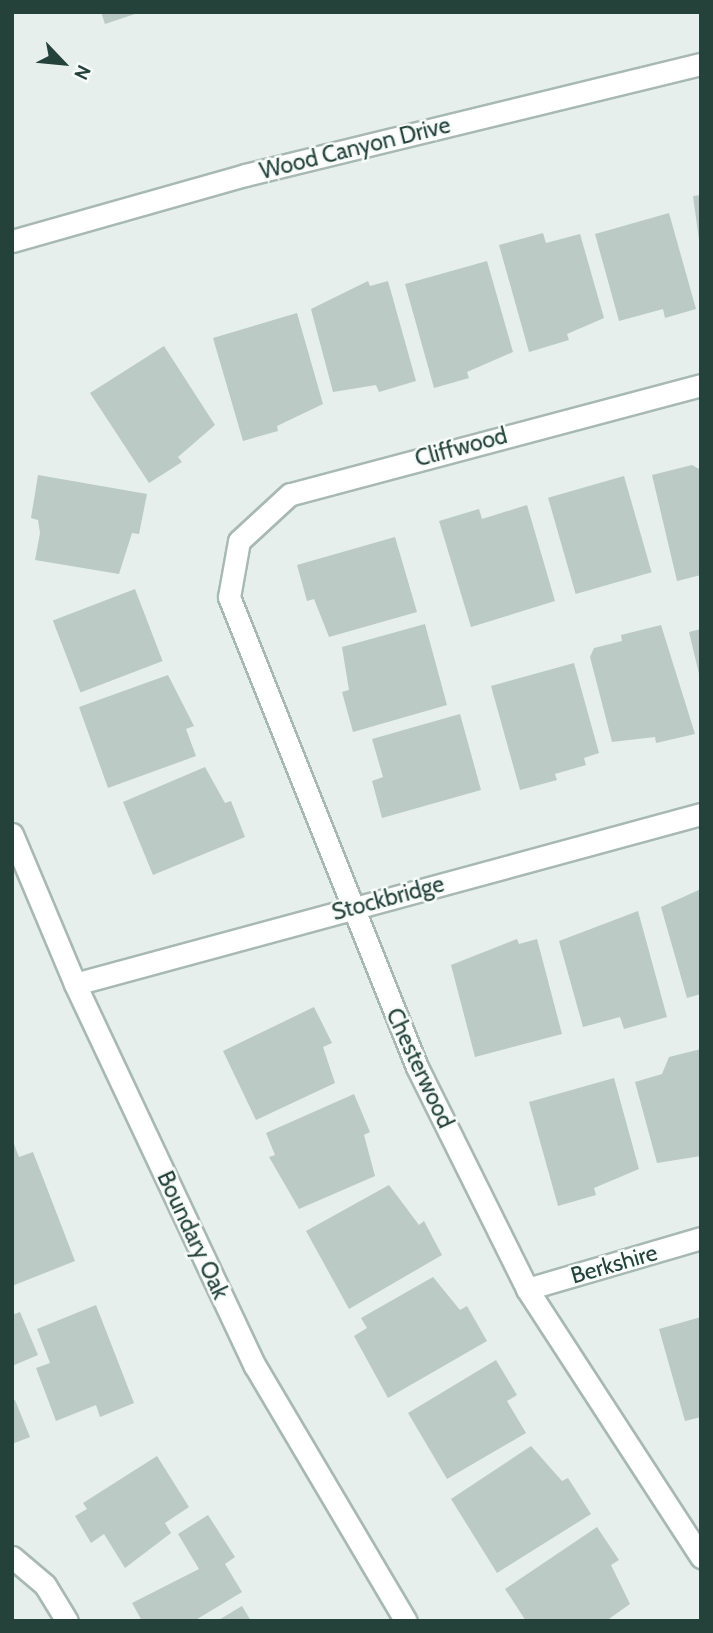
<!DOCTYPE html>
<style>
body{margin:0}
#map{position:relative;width:713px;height:1633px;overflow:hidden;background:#e6efeb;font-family:Cabin,sans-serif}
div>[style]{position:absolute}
.building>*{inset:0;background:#bbcac4;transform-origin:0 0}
.roads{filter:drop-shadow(2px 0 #a8b8b2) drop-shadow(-2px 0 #a8b8b2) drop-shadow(0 2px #a8b8b2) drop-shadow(0 -2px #a8b8b2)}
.minor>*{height:21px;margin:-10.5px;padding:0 10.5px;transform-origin:10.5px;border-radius:10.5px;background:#fff}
.tertiary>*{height:21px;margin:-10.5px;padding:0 10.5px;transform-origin:10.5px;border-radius:10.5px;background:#fff}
.secondary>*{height:21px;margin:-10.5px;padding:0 10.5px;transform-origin:10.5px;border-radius:10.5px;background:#fff}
span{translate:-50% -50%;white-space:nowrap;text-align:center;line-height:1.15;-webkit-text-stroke:5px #f7fbf9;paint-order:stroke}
.street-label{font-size:23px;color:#24423a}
.frame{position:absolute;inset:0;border:14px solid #24423a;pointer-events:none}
.north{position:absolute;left:28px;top:28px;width:70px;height:70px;-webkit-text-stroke:5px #f7fbf9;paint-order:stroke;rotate:116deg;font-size:19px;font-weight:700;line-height:28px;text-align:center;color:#24423a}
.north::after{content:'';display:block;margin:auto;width:24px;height:32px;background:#24423a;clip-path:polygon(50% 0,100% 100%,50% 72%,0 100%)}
</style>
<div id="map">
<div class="building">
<div style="clip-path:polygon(101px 12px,138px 12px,138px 13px,105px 24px)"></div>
<div style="clip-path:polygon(701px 195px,701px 240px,699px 240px,693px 196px)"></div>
<div style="clip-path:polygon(669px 213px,696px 309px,665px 318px,663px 309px,619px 321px,595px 234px)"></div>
<div style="clip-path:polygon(543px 233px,546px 243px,580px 234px,604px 318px,567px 334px,569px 340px,529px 352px,499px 245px)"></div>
<div style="clip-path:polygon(487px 261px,513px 352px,467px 372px,469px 378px,434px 388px,405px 284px)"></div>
<div style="clip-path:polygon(368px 281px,370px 286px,388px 281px,416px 381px,379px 392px,376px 385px,333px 392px,311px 309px)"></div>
<div style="clip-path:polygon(297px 313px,323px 404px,277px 426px,278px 431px,243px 441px,213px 338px)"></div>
<div style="clip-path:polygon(164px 346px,215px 425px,178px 457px,182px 462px,149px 483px,90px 393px)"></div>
<div style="clip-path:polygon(692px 465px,701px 470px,701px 575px,677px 581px,652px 475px)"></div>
<div style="clip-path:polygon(38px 475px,147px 494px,139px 534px,132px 533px,119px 574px,35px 560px,40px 533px,38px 520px,31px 518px)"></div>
<div style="left:624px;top:476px;width:100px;height:79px;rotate:74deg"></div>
<div style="clip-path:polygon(527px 505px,555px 601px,471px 627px,439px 521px,479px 509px,482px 519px)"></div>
<div style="clip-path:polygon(395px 537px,417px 612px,329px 637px,314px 599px,307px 601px,297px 565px)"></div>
<div style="left:135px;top:589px;width:77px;height:88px;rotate:69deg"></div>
<div style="clip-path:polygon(425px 624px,447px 705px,353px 732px,342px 692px,349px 690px,342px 647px)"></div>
<div style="clip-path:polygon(661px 625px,695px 734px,656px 743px,655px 737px,612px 742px,590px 657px,594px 648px,622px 641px,621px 635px)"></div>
<div style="clip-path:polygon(701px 629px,701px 678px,700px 678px,689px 632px)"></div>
<div style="clip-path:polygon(574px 663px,599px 753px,584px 758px,586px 765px,555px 774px,557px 780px,520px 790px,491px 686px)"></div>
<div style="clip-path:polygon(168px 675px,194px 726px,186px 729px,196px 756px,108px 788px,79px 707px)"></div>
<div style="clip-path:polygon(460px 714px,481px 790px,382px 818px,372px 781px,383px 777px,372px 739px)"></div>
<div style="clip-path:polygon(205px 767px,225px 803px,231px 801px,245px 837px,153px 875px,123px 802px)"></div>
<div style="clip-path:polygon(701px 889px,701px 994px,687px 998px,661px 907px)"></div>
<div style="clip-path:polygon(638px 911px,667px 1017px,624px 1029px,620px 1017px,583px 1027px,559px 941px)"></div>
<div style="clip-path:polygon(517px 939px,519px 944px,537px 939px,562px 1034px,475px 1057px,451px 965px)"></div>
<div style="clip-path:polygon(314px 1007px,332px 1043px,323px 1047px,335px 1083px,256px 1120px,223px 1051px)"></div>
<div style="clip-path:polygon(701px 1049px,701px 1156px,657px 1163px,635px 1082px,662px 1074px,669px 1057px)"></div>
<div style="clip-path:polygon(614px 1078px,639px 1169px,594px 1188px,596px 1195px,558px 1206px,529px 1102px)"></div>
<div style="clip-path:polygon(354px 1094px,370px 1132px,364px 1135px,375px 1176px,299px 1209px,269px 1157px,275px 1155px,266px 1133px)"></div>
<div style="clip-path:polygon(12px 1139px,19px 1157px,33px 1152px,75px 1261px,12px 1286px)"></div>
<div style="clip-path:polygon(389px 1185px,419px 1225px,424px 1221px,442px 1255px,349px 1309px,306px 1231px)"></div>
<div style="clip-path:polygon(433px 1277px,460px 1310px,467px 1306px,487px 1341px,388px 1398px,354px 1336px,367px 1328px,361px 1318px)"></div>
<div style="clip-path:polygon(96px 1305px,134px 1403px,100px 1417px,96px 1405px,56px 1421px,36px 1368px,50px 1363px,37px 1329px)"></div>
<div style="clip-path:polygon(20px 1312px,38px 1355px,12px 1366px,12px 1315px)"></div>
<div style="clip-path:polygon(701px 1317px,701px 1417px,685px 1421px,659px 1329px)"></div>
<div style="clip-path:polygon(496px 1360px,517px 1395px,507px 1401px,526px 1433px,447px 1479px,408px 1413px)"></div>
<div style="clip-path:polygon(15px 1400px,30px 1437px,12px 1444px,12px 1401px)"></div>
<div style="clip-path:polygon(531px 1446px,562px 1481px,568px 1478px,591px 1514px,497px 1573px,451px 1499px)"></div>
<div style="clip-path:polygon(157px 1456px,189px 1507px,165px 1523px,171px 1533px,125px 1568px,104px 1534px,91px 1543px,75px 1516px,87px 1509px,83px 1503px)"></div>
<div style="clip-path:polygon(208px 1515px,235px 1557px,225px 1564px,242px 1592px,194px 1621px,142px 1621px,132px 1603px,199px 1569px,178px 1534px)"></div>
<div style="clip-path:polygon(597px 1527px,619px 1560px,611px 1565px,630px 1604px,606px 1621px,526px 1621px,505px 1589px)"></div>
<div style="clip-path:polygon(242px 1606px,251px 1621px,217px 1621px)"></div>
</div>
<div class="roads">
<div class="minor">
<div style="left:701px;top:385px;width:425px;rotate:165.1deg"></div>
<div style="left:290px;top:494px;width:69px;rotate:137.3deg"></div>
<div style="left:239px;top:541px;width:57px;rotate:100.1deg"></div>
<div style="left:229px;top:597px;width:506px;rotate:68.2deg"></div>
<div style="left:417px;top:1067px;width:248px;rotate:63.6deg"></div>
<div style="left:527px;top:1289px;width:320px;rotate:57deg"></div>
<div style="left:75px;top:984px;width:649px;rotate:-15.19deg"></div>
<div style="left:527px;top:1289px;width:181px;rotate:-16.3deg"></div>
<div style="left:12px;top:1557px;width:43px;rotate:40.3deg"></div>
<div style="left:45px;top:1585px;width:42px;rotate:58.6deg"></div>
</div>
<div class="tertiary">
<div style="left:12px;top:834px;width:163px;rotate:67.2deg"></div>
<div style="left:75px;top:984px;width:422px;rotate:64.8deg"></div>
<div style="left:255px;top:1366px;width:296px;rotate:59.4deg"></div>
</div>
<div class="secondary">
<div style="left:12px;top:241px;width:242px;rotate:-15.8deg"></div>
<div style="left:245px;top:175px;width:469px;rotate:-13.7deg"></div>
</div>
</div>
<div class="street-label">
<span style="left:355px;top:148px;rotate:-14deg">Wood Canyon Drive</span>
<span style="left:461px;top:447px;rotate:-15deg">Cliffwood</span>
<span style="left:388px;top:898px;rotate:-15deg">Stockbridge</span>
<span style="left:420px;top:1068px;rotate:65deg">Chesterwood</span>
<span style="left:193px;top:1235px;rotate:65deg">Boundary Oak</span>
<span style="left:614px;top:1264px;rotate:-16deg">Berkshire</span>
</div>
<div class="frame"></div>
<div class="north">N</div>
</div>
